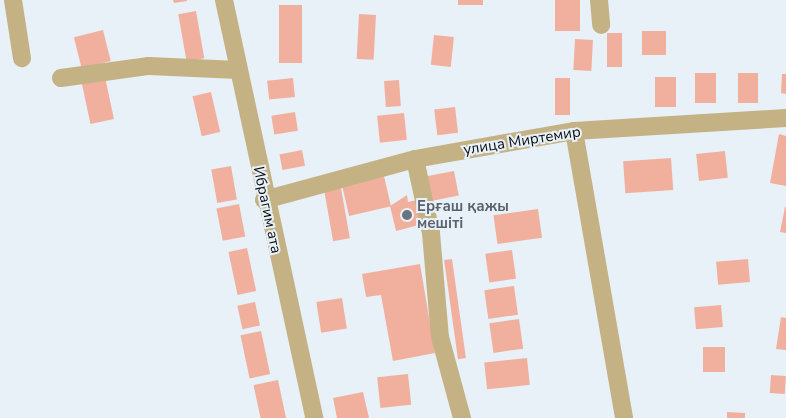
<!DOCTYPE html>
<meta charset="utf-8">
<style>
body{margin:0}
#map{position:relative;width:786px;height:418px;overflow:hidden;background:#e8f1f8;font-family:"Nunito Sans",sans-serif}
div>[style]{position:absolute}
.building>*{inset:0;background:#f1b09e;transform-origin:0 0}
.minor>*{height:18px;margin:-9px;padding:0 9px;transform-origin:9px;border-radius:9px;background:#c4b285}
.dots>*{width:14px;height:14px;translate:-50% -50%;box-sizing:border-box;border:2px solid #e8f1f8;border-radius:50%}
span{translate:-50% -50%;white-space:nowrap;text-align:center;line-height:1.15;-webkit-text-stroke:4px #e8f1f8;paint-order:stroke}
.street-label{font-size:15px;color:#0a0d0f}
.worship-label{font-size:15px;color:#5b616d;font-weight:700}
.left{translate:0 -50%;text-align:left}
</style>
<div id="map">
<div class="building">
<div style="clip-path:polygon(173px 0,187px 0,187px 1px,174px 3px)"></div>
<div style="left:458px;top:0;width:25px;height:5px"></div>
<div style="left:555px;top:0;width:25px;height:31px"></div>
<div style="left:279px;top:5px;width:23px;height:58px"></div>
<div style="left:196px;top:11px;width:48px;height:18px;rotate:80deg"></div>
<div style="left:359px;top:14px;width:17px;height:45px;rotate:3deg"></div>
<div style="left:103px;top:30px;width:32px;height:30px;rotate:76deg"></div>
<div style="left:642px;top:31px;width:24px;height:24px"></div>
<div style="left:607px;top:33px;width:15px;height:34px"></div>
<div style="left:434px;top:35px;width:20px;height:30px;rotate:6deg"></div>
<div style="left:575px;top:39px;width:18px;height:31px;rotate:3deg"></div>
<div style="left:695px;top:73px;width:21px;height:30px"></div>
<div style="left:738px;top:73px;width:20px;height:30px"></div>
<div style="clip-path:polygon(782px 74px,786px 74px,786px 94px,781px 93px)"></div>
<div style="left:105px;top:77px;width:43px;height:24px;rotate:78deg"></div>
<div style="left:655px;top:77px;width:21px;height:30px"></div>
<div style="left:293px;top:78px;width:19px;height:26px;rotate:84deg"></div>
<div style="left:555px;top:78px;width:15px;height:37px"></div>
<div style="left:399px;top:80px;width:26px;height:15px;rotate:86deg"></div>
<div style="left:211px;top:92px;width:41px;height:19px;rotate:77deg"></div>
<div style="left:455px;top:107px;width:26px;height:21px;rotate:83deg"></div>
<div style="left:295px;top:112px;width:19px;height:24px;rotate:81deg"></div>
<div style="left:404px;top:113px;width:27px;height:27px;rotate:84deg"></div>
<div style="clip-path:polygon(779px 134px,786px 136px,786px 186px,770px 183px)"></div>
<div style="left:302px;top:150px;width:16px;height:23px;rotate:79deg"></div>
<div style="left:725px;top:151px;width:27px;height:29px;rotate:84deg"></div>
<div style="left:671px;top:158px;width:32px;height:48px;rotate:86deg"></div>
<div style="left:231px;top:166px;width:34px;height:20px;rotate:80deg"></div>
<div style="left:454px;top:171px;width:25px;height:28px;rotate:79deg"></div>
<div style="left:384px;top:176px;width:31px;height:43px;rotate:77deg"></div>
<div style="left:341px;top:188px;width:51px;height:17px;rotate:80deg"></div>
<div style="clip-path:polygon(407px 195px,408px 202px,417px 200px,423px 224px,396px 231px,390px 206px)"></div>
<div style="left:239px;top:204px;width:33px;height:23px;rotate:79deg"></div>
<div style="clip-path:polygon(785px 207px,786px 207px,786px 233px,780px 232px)"></div>
<div style="left:538px;top:209px;width:29px;height:45px;rotate:82deg"></div>
<div style="left:247px;top:248px;width:44px;height:19px;rotate:78deg"></div>
<div style="left:512px;top:250px;width:29px;height:27px;rotate:82deg"></div>
<div style="left:452px;top:259px;width:100px;height:8px;rotate:82deg"></div>
<div style="left:748px;top:259px;width:23px;height:32px;rotate:85deg"></div>
<div style="clip-path:polygon(420px 264px,435px 353px,393px 361px,381px 295px,366px 297px,362px 274px)"></div>
<div style="left:514px;top:286px;width:29px;height:30px;rotate:82deg"></div>
<div style="left:342px;top:298px;width:31px;height:26px;rotate:81deg"></div>
<div style="left:255px;top:302px;width:24px;height:18px;rotate:78deg"></div>
<div style="left:721px;top:305px;width:22px;height:27px;rotate:85deg"></div>
<div style="clip-path:polygon(781px 317px,786px 318px,786px 350px,776px 349px)"></div>
<div style="left:519px;top:319px;width:30px;height:30px;rotate:82deg"></div>
<div style="left:261px;top:331px;width:44px;height:21px;rotate:78deg"></div>
<div style="left:703px;top:347px;width:22px;height:25px"></div>
<div style="left:527px;top:358px;width:27px;height:43px;rotate:84deg"></div>
<div style="left:408px;top:374px;width:31px;height:31px;rotate:84deg"></div>
<div style="left:771px;top:375px;width:15px;height:18px;rotate:4deg"></div>
<div style="left:278px;top:380px;width:39px;height:25px;rotate:78deg"></div>
<div style="clip-path:polygon(363px 392px,369px 418px,337px 418px,333px 398px)"></div>
<div style="clip-path:polygon(727px 412px,745px 413px,745px 418px,727px 418px)"></div>
</div>
<div class="minor">
<div style="left:13px;top:0;width:59px;rotate:81.2deg"></div>
<div style="left:224px;top:0;width:428px;rotate:77.8deg"></div>
<div style="left:599px;top:0;width:25px;rotate:85deg"></div>
<div style="left:61px;top:78px;width:89px;rotate:-7.8deg"></div>
<div style="left:149px;top:66px;width:89px;rotate:2.6deg"></div>
<div style="left:574px;top:131px;width:291px;rotate:80.1deg"></div>
<div style="left:415px;top:159px;width:76px;rotate:77.8deg"></div>
<div style="left:431px;top:233px;width:104px;rotate:85.1deg"></div>
<div style="left:440px;top:337px;width:84px;rotate:74.8deg"></div>
<div style="left:264px;top:200px;width:156px;rotate:-15.2deg"></div>
<div style="left:415px;top:159px;width:161px;rotate:-10deg"></div>
<div style="left:574px;top:131px;width:212px;rotate:-3.5deg"></div>
</div>
<div class="dots">
<div style="left:407px;top:215px;background:#6b7280"></div>
</div>
<div class="street-label">
<span style="left:522px;top:141px;rotate:-9deg">улица Миртемир</span>
<span style="left:267px;top:210px;rotate:78deg">Ибрагим ата</span>
</div>
<div class="worship-label">
<span class="left" style="left:417px;top:215px">Ерғаш қажы<br>мешіті</span>
</div>
</div>
